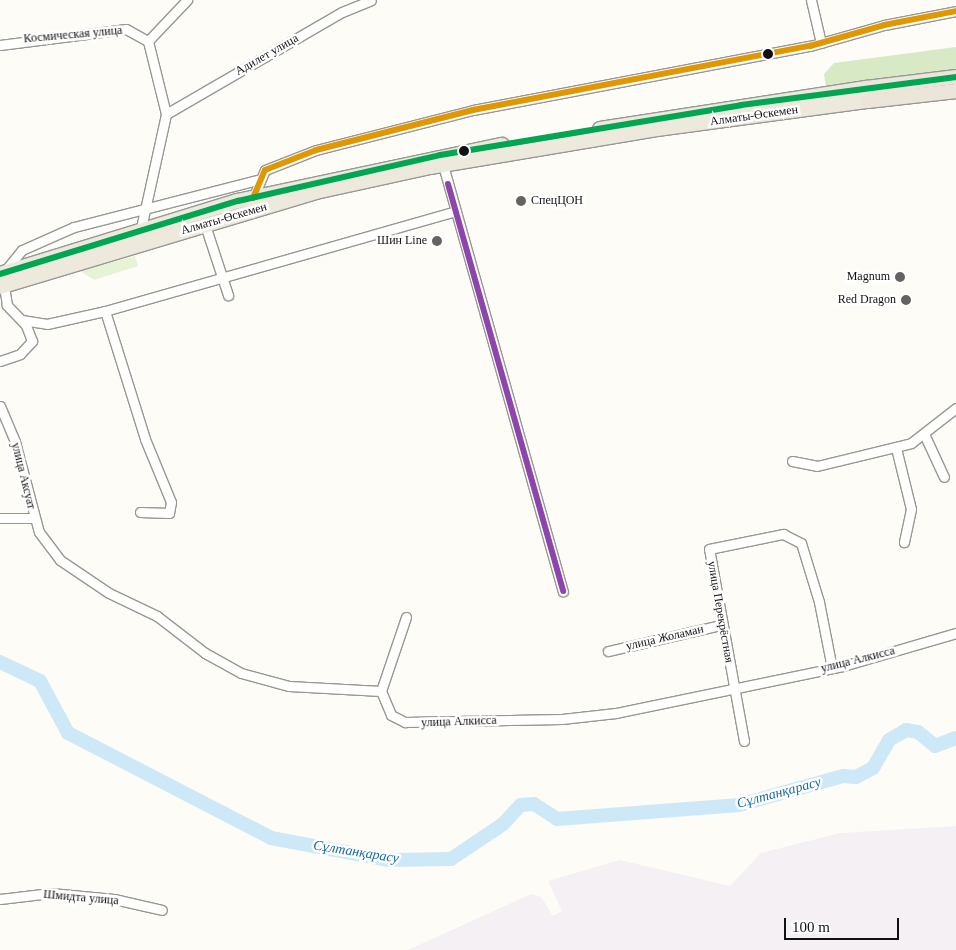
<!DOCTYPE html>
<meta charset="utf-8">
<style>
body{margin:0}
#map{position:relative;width:956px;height:950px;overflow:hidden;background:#fdfcf7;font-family:"Times New Roman",serif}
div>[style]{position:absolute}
.industrial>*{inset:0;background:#f5f0f3}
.green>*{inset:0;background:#e7f3d7}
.forest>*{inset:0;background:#d8eac5}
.river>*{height:14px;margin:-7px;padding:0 7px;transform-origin:7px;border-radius:7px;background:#cde8f7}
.roads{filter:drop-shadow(1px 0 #979795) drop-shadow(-1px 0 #979795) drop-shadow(0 1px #979795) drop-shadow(0 -1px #979795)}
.minor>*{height:9px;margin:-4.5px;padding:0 4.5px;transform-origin:4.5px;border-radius:4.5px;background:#fffffe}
.primary>*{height:14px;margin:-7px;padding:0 7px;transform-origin:7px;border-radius:7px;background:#ede9dc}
.trunk>*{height:14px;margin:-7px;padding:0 7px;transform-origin:7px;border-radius:7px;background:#ece5da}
.bus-1>*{height:6px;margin:-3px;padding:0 3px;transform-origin:3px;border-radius:3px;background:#e09702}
.bus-2>*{height:6px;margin:-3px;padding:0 3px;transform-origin:3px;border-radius:3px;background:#8e44ad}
.bus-3>*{height:6px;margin:-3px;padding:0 3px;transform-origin:3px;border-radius:3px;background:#00a651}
.dots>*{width:14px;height:14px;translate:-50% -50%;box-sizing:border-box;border:2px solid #fff;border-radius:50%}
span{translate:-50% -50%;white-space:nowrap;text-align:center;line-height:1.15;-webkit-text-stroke:5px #fff;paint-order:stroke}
.street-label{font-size:12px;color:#111}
.poi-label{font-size:12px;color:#111}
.left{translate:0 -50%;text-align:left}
.right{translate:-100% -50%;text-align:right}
.water-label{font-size:14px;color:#1768a6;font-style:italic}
.scale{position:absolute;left:784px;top:918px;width:115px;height:22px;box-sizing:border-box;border:2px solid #111;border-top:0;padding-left:6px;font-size:15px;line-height:18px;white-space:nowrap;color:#111;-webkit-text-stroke:4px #fff;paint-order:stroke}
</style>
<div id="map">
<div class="industrial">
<div style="clip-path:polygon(956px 826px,956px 950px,408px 950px,531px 894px,541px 897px,553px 916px,562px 911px,548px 881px,620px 860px,730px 886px,761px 853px,841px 833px)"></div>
</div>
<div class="green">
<div style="clip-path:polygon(135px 256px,138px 266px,94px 280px,80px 271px)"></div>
</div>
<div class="forest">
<div style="clip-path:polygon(956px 47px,956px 71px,826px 87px,824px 74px,834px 63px)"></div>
</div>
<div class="river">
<div style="left:0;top:662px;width:44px;rotate:25.4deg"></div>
<div style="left:40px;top:681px;width:59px;rotate:61.7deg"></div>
<div style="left:68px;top:733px;width:229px;rotate:27.3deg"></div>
<div style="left:271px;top:838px;width:119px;rotate:10.6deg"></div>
<div style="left:388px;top:860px;width:63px;rotate:-0.9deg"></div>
<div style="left:451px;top:859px;width:63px;rotate:-33.9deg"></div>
<div style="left:503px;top:824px;width:26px;rotate:-47deg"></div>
<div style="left:521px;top:805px;width:13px;rotate:-4deg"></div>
<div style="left:534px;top:804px;width:27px;rotate:33deg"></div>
<div style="left:557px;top:819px;width:183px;rotate:-4.4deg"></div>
<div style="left:739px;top:805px;width:108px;rotate:-15.6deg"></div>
<div style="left:843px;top:776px;width:13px;rotate:4deg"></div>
<div style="left:856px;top:777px;width:19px;rotate:-28deg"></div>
<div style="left:873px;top:768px;width:32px;rotate:-60deg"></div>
<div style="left:889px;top:740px;width:20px;rotate:-30deg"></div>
<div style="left:906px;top:730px;width:12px;rotate:9deg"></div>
<div style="left:918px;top:732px;width:22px;rotate:39deg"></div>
<div style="left:935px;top:746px;width:22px;rotate:-21deg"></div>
</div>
<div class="roads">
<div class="minor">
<div style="left:811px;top:0;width:44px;rotate:76.9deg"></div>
<div style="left:148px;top:41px;width:57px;rotate:-46.4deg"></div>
<div style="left:0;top:45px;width:127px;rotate:-7.2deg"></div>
<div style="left:126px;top:29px;width:25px;rotate:29deg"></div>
<div style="left:166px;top:114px;width:203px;rotate:-30.1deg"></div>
<div style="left:342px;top:12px;width:31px;rotate:-22deg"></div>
<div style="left:443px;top:165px;width:443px;rotate:74.3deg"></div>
<div style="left:253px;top:198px;width:30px;rotate:-67deg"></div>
<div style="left:265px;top:170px;width:55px;rotate:-21.4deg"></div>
<div style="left:316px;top:150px;width:162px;rotate:-14.3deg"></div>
<div style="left:473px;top:110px;width:343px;rotate:-10.8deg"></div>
<div style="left:810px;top:46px;width:77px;rotate:-15.8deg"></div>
<div style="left:884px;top:25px;width:73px;rotate:-11deg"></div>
<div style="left:205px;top:225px;width:74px;rotate:71.8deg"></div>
<div style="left:141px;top:228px;width:117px;rotate:-77.6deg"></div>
<div style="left:166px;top:114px;width:75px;rotate:-103.9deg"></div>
<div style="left:4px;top:272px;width:28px;rotate:-51deg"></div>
<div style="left:22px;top:250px;width:57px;rotate:-23.9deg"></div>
<div style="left:74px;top:227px;width:189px;rotate:-14.4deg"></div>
<div style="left:105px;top:311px;width:134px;rotate:72.6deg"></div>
<div style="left:145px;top:439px;width:68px;rotate:67.6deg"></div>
<div style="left:171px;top:502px;width:11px;rotate:100deg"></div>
<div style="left:169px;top:513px;width:29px;rotate:-178deg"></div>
<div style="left:22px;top:320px;width:25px;rotate:9deg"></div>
<div style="left:47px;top:324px;width:59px;rotate:-12.6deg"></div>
<div style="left:105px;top:311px;width:364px;rotate:-15.9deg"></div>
<div style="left:0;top:361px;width:21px;rotate:-19deg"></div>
<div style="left:20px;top:354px;width:18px;rotate:-47deg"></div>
<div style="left:32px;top:341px;width:17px;rotate:-111deg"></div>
<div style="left:26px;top:325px;width:28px;rotate:-134deg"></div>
<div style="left:7px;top:305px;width:20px;rotate:-99deg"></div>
<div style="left:0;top:406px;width:39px;rotate:67deg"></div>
<div style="left:15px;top:442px;width:93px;rotate:75.1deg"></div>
<div style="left:39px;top:532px;width:35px;rotate:53deg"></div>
<div style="left:60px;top:560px;width:59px;rotate:34deg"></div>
<div style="left:109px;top:593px;width:53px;rotate:25.6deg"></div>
<div style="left:157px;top:616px;width:61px;rotate:37.6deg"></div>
<div style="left:205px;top:653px;width:41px;rotate:29.1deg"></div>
<div style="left:241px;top:673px;width:50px;rotate:15.2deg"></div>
<div style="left:289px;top:686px;width:92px;rotate:3.1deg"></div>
<div style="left:925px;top:436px;width:45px;rotate:65.1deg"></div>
<div style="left:896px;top:448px;width:63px;rotate:76.2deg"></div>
<div style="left:911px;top:509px;width:34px;rotate:102deg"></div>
<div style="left:792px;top:461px;width:25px;rotate:11deg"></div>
<div style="left:817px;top:466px;width:97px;rotate:-13.7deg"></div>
<div style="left:911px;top:443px;width:57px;rotate:-37.9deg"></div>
<div style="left:0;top:518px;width:34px"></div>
<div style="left:608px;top:651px;width:116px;rotate:-13deg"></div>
<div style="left:381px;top:691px;width:26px;rotate:67deg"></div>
<div style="left:391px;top:715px;width:16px;rotate:27deg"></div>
<div style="left:405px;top:722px;width:157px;rotate:-1.1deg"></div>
<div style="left:562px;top:719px;width:54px;rotate:-6.3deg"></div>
<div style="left:616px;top:713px;width:232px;rotate:-11.7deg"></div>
<div style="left:843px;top:666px;width:118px;rotate:-16.3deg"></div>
<div style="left:381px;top:691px;width:78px;rotate:-71.3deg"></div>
<div style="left:744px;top:741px;width:195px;rotate:-100.3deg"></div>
<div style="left:709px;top:549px;width:76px;rotate:-11.5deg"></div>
<div style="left:783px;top:534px;width:20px;rotate:27deg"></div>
<div style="left:801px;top:543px;width:62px;rotate:73deg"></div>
<div style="left:819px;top:602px;width:67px;rotate:78.9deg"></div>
<div style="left:0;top:899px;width:51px;rotate:-6.7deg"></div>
<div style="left:51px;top:893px;width:63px;rotate:5.4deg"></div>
<div style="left:114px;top:899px;width:49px;rotate:12.9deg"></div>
</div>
<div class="primary">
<div style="left:600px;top:129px;width:269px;rotate:-8.8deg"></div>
<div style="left:0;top:274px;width:249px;rotate:-17.1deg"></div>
<div style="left:238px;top:201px;width:270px;rotate:-12deg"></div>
<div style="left:0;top:287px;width:330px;rotate:-16.7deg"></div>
<div style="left:316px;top:192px;width:117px;rotate:-12.4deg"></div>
<div style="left:430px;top:167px;width:230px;rotate:-9.5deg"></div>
<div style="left:657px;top:129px;width:213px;rotate:-7.6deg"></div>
</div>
<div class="trunk">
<div style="left:866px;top:88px;width:91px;rotate:-7deg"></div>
<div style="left:868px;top:101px;width:89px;rotate:-6.5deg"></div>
</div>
</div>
<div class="bus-1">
<div style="left:253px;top:198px;width:30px;rotate:-67deg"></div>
<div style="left:265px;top:170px;width:55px;rotate:-21.4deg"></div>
<div style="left:316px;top:150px;width:162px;rotate:-14.3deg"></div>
<div style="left:473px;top:110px;width:343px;rotate:-10.8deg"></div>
<div style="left:810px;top:46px;width:77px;rotate:-15.8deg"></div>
<div style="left:884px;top:25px;width:73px;rotate:-11deg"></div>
</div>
<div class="bus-2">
<div style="left:448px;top:184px;width:423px;rotate:74.2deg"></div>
</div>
<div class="bus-3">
<div style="left:0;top:274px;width:249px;rotate:-17.1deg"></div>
<div style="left:238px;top:201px;width:207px;rotate:-12.8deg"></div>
<div style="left:440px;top:155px;width:305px;rotate:-9.4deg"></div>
<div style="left:741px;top:105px;width:217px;rotate:-7.4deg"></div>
</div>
<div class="dots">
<div style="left:768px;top:54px;background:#111"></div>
<div style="left:464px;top:151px;background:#111"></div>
<div style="left:521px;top:201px;background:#646362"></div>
<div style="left:437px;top:241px;background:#646362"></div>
<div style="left:900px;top:277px;background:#646362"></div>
<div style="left:906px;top:300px;background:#646362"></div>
</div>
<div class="street-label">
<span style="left:73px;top:35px;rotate:-5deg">Космическая улица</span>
<span style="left:267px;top:55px;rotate:-30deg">Адилет улица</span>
<span style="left:754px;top:116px;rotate:-8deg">Алматы-Өскемен</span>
<span style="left:224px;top:219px;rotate:-16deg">Алматы-Өскемен</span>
<span style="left:23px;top:476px;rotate:76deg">улица Аксуат</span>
<span style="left:720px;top:612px;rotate:80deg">улица Перекрёстная</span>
<span style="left:665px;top:638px;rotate:-13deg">улица Жоламан</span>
<span style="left:858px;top:660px;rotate:-14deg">улица Алкисса</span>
<span style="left:459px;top:722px;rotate:-2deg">улица Алкисса</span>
<span style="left:81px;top:898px;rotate:5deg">Шмидта улица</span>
</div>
<div class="poi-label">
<span class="left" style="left:531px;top:201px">СпецЦОН</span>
<span class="right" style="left:427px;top:241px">Шин Line</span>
<span class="right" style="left:890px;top:277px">Magnum</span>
<span class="right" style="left:896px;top:300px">Red Dragon</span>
</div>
<div class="water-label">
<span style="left:779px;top:793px;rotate:-15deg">Сұлтанқарасу</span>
<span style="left:356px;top:852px;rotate:9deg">Сұлтанқарасу</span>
</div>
<div class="scale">100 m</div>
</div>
